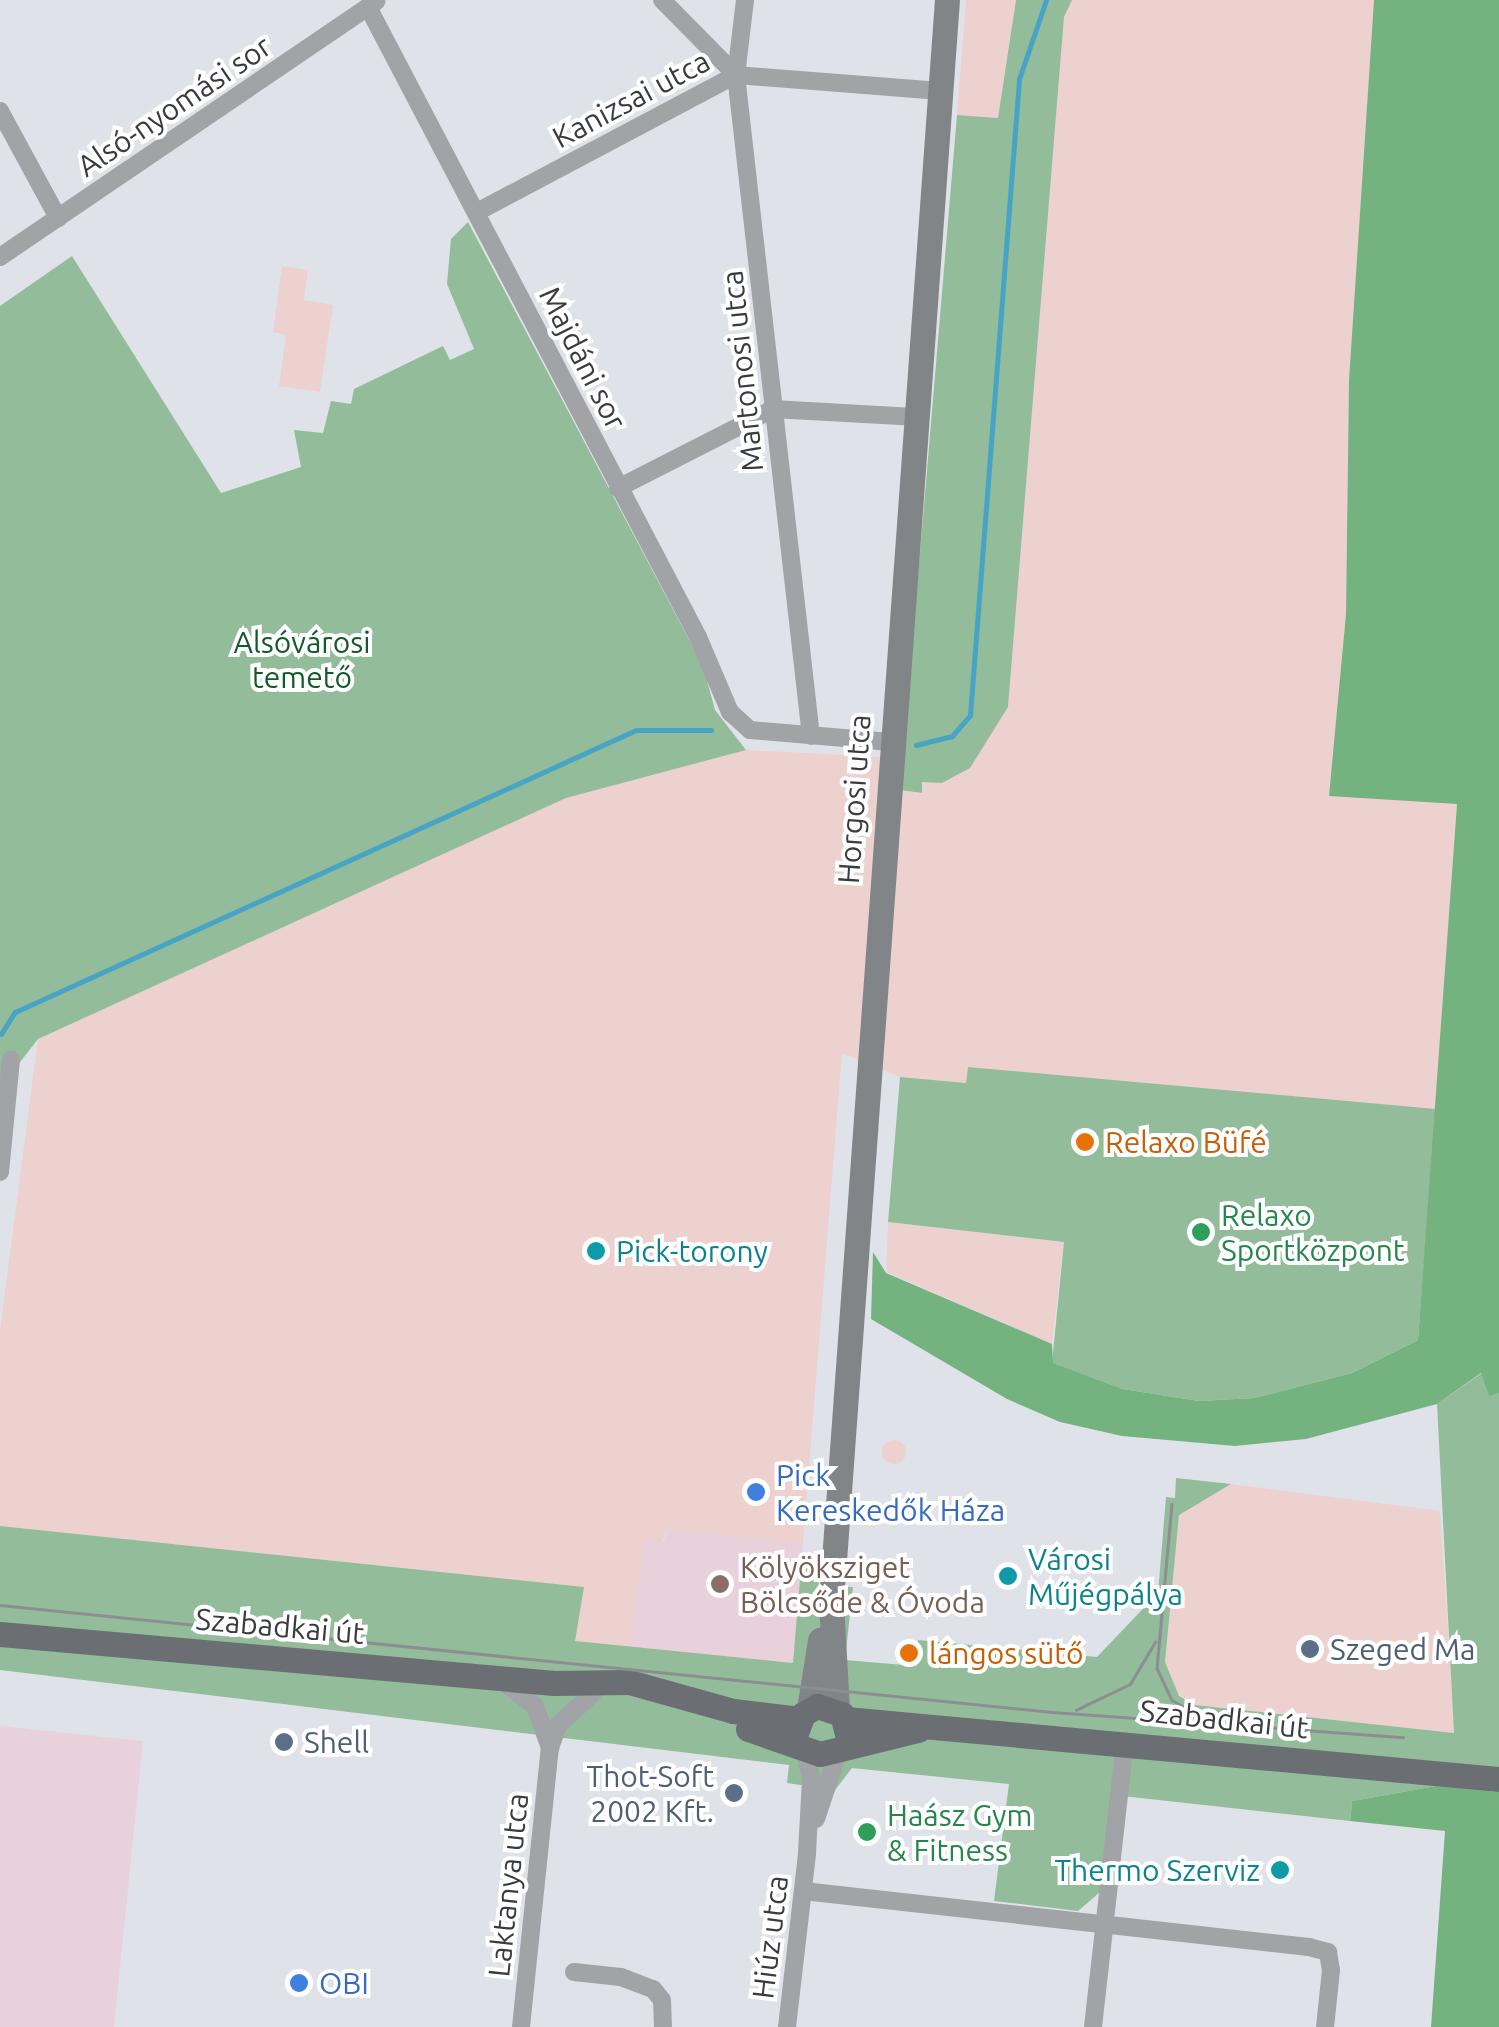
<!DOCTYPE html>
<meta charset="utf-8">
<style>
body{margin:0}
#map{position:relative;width:1499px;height:2027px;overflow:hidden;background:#e0e2e9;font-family:Ubuntu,sans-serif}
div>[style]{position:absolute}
.industrial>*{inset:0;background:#ecd1cf}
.round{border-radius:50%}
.education>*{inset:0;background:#e9d1db}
.green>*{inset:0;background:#93bc9a}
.forest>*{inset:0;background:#74b380}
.stream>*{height:5px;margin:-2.5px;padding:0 2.5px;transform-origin:2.5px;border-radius:2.5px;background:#48a4c4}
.street>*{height:18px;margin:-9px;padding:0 9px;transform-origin:9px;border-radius:9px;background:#a1a3a6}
.secondary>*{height:25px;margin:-12.5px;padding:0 12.5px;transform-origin:12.5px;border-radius:12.5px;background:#828588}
.primary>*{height:25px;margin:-12.5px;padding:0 12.5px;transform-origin:12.5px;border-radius:12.5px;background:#6b6f73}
.tram>*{height:2.5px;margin:-1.25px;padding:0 1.25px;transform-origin:1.25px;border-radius:1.25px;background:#8d8e93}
.dots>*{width:28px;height:28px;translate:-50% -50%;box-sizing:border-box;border:5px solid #fff;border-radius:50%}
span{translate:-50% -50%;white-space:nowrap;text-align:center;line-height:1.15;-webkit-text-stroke:8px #fff;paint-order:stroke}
.street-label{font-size:30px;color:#3a3b3e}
.park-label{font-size:30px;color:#14592a}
.food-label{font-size:30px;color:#c56008}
.left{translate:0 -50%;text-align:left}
.leisure-label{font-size:30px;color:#27864d}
.culture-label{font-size:30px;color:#0d838f}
.right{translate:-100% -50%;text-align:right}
.shop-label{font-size:30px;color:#366cbe}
.education-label{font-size:30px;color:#785e54}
.service-label{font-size:30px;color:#4e5e75}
</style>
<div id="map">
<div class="industrial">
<div style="clip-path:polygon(966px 0,1016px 0,998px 118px,957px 115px)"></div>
<div style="clip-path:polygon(1072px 0,1374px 0,1349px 380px,1346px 614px,1330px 796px,1457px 803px,1436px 1109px,969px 1067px,967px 1083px,900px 1077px,842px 1053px,803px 1543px,666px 1530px,630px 1647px,574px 1641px,583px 1587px,0 1526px,0 1330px,38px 1039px,566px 798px,746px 750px,903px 758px,901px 790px,921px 793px,922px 782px,940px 781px,1008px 707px,1064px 17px)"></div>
<div style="clip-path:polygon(282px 266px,308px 270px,304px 300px,333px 305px,320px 392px,279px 386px,286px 335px,273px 332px)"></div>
<div style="clip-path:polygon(888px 1222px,1064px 1242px,1052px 1344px,886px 1272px)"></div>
<div class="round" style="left:882px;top:1440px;width:24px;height:24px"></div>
<div style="clip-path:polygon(1231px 1484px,1440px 1511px,1455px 1733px,1195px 1705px,1174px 1691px,1165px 1662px,1179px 1514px)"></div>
</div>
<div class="education">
<div style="clip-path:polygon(666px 1530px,803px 1543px,794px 1663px,630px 1647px,644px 1540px,664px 1541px)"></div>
<div style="clip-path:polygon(0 1726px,143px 1741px,114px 2027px,0 2027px)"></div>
</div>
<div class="green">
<div style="clip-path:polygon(1016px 0,1072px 0,1064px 17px,1008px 707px,970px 768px,942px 783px,922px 782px,922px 793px,900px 790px,957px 115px,998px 118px)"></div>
<div style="clip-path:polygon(468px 222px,703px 666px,715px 710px,746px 750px,566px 798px,38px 1039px,0 1088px,0 306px,72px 256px,221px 493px,301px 467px,294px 430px,323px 433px,331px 401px,351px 404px,354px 389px,443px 346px,450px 360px,474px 349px,447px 284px,451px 239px)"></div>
<div style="clip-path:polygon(968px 1067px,1436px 1109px,1418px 1340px,1352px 1373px,1254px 1398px,1199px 1401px,1123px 1389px,1052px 1363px,1064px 1242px,888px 1222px,900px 1077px,966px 1083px)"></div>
<div style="clip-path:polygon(1482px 1373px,1489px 1395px,1499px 1393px,1499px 1792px,1436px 1786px,1352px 1801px,1350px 1821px,1113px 1795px,1100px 1892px,1078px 1911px,994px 1901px,1009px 1784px,852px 1768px,835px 1790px,787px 1783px,789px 1765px,0 1670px,0 1526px,584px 1587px,575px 1641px,793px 1663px,802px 1556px,817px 1559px,819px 1586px,853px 1587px,845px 1660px,916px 1666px,918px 1640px,1097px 1657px,1158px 1593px,1166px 1497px,1175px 1498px,1176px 1478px,1231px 1484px,1179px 1515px,1165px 1662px,1179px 1696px,1195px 1705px,1454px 1733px,1437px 1404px)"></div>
</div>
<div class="forest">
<div style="clip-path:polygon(1374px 0,1499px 0,1499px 1393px,1489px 1396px,1481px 1373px,1437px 1404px,1306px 1439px,1235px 1446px,1122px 1436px,1060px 1422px,1007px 1399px,871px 1319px,873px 1252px,886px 1273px,1052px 1344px,1053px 1363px,1123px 1389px,1199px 1401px,1254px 1398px,1352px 1373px,1418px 1340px,1457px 804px,1329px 796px,1346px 614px,1349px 380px)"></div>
<div style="clip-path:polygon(1436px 1786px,1499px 1792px,1499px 2027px,1431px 2027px,1445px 1831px,1350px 1821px,1352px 1801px)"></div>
</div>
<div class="stream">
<div style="left:916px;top:745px;width:37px;rotate:-14deg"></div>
<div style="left:952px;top:736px;width:28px;rotate:-49deg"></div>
<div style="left:970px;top:715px;width:638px;rotate:-85.59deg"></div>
<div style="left:1019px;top:79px;width:83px;rotate:-71.1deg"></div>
<div style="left:1px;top:1034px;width:26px;rotate:-58deg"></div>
<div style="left:15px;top:1012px;width:682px;rotate:-24.42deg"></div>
<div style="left:636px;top:730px;width:75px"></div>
</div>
<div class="street">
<div style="left:662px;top:0;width:105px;rotate:45.4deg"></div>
<div style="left:745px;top:0;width:76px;rotate:96.8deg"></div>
<div style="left:736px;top:75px;width:665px;rotate:83.53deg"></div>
<div style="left:368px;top:7px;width:711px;rotate:62.35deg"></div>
<div style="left:698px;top:637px;width:82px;rotate:66.9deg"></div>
<div style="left:730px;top:712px;width:27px;rotate:42deg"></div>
<div style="left:750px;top:730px;width:141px;rotate:4.9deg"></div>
<div style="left:0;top:111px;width:122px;rotate:61.5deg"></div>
<div style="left:477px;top:212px;width:293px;rotate:-27.9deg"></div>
<div style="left:736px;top:75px;width:205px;rotate:4.5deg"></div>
<div style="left:0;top:257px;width:455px;rotate:-34.2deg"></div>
<div style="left:618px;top:488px;width:174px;rotate:-27deg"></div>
<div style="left:773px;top:409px;width:141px;rotate:3.2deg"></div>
<div style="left:0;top:1172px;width:113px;rotate:-84.4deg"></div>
<div style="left:502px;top:1681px;width:41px;rotate:37.1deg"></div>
<div style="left:535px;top:1706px;width:45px;rotate:70.3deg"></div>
<div style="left:816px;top:1819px;width:73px;rotate:-71.6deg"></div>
<div style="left:803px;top:1891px;width:509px;rotate:6.32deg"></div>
<div style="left:1309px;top:1947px;width:20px;rotate:15deg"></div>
<div style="left:1328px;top:1952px;width:18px;rotate:81deg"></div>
<div style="left:1331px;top:1970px;width:57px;rotate:96deg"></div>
<div style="left:574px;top:1972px;width:47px;rotate:6.1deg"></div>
<div style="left:621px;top:1977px;width:34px;rotate:21deg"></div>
<div style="left:653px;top:1989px;width:14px;rotate:51deg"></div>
<div style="left:662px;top:2000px;width:27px;rotate:88deg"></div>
<div style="left:521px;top:2027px;width:281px;rotate:-84.1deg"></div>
<div style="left:550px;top:1748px;width:24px;rotate:-71deg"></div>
<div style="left:558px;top:1725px;width:47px;rotate:-42.4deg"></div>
<div style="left:787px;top:2027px;width:175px;rotate:-83.4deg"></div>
<div style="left:807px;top:1853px;width:75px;rotate:-86.9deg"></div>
<div style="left:811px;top:1778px;width:31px;rotate:-103deg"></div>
<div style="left:1093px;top:2027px;width:288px;rotate:-83.6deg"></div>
</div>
<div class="secondary">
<div style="left:809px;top:1709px;width:70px;rotate:-80.9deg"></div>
<div style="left:837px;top:1710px;width:108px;rotate:-93.2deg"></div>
<div style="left:831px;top:1602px;width:1606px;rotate:-85.86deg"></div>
</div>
<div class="primary">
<div style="left:0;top:1634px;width:556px;rotate:5.05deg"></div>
<div style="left:554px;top:1683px;width:75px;rotate:-0.8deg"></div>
<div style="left:629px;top:1682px;width:108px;rotate:15.6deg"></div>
<div style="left:733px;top:1711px;width:67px;rotate:6.8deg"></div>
<div style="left:846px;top:1719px;width:656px;rotate:5.25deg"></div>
<div style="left:748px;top:1729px;width:76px;rotate:19.1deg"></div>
<div style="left:820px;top:1754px;width:101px;rotate:-13.8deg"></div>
<div style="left:796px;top:1733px;width:20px;rotate:-70deg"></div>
<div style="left:803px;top:1714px;width:16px;rotate:-30deg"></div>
<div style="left:817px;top:1706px;width:26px;rotate:18deg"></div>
<div style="left:842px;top:1714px;width:21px;rotate:76deg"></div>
</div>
<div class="tram">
<div style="left:1172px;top:1504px;width:165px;rotate:95.2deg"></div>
<div style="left:1157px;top:1668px;width:35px;rotate:65deg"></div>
<div style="left:1172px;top:1700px;width:39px;rotate:30deg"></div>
<div style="left:0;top:1605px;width:1057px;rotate:5.81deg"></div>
<div style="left:1052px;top:1712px;width:352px;rotate:4.1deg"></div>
<div style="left:1076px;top:1710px;width:60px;rotate:-25.7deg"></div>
<div style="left:1130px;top:1684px;width:49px;rotate:-59.2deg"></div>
</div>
<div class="dots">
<div style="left:1085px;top:1142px;background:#e8710a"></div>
<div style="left:1201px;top:1232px;background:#2e9e5b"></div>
<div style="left:596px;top:1251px;background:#0f9aa8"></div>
<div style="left:756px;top:1492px;background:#3f7fe0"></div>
<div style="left:1008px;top:1576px;background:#0f9aa8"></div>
<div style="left:720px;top:1584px;background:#8d6e63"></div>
<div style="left:1310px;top:1649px;background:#5c6f8a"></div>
<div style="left:909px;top:1653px;background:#e8710a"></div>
<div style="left:284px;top:1742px;background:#5c6f8a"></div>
<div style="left:734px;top:1793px;background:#5c6f8a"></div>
<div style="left:867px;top:1832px;background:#2e9e5b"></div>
<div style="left:1280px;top:1870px;background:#0f9aa8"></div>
<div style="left:299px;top:1983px;background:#3f7fe0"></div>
</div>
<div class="street-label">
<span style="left:631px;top:99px;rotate:-28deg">Kanizsai utca</span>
<span style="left:174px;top:106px;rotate:-34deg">Alsó-nyomási sor</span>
<span style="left:583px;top:358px;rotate:63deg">Majdáni sor</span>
<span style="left:742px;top:371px;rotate:-96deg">Martonosi utca</span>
<span style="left:854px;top:799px;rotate:-86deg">Horgosi utca</span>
<span style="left:280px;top:1626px;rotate:5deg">Szabadkai út</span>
<span style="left:1224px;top:1719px;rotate:6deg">Szabadkai út</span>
<span style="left:508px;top:1885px;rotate:-84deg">Laktanya utca</span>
<span style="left:770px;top:1937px;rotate:-83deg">Hiúz utca</span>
</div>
<div class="park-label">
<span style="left:302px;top:659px">Alsóvárosi<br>temető</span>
</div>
<div class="food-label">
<span class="left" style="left:1105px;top:1142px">Relaxo Büfé</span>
<span class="left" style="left:929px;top:1653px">lángos sütő</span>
</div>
<div class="leisure-label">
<span class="left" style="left:1221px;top:1232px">Relaxo<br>Sportközpont</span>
<span class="left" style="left:887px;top:1832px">Haász Gym<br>&amp; Fitness</span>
</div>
<div class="culture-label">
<span class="left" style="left:616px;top:1251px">Pick-torony</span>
<span class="left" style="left:1028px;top:1576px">Városi<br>Műjégpálya</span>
<span class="right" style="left:1260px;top:1870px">Thermo Szerviz</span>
</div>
<div class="shop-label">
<span class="left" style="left:776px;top:1492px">Pick<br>Kereskedők Háza</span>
<span class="left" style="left:319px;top:1983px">OBI</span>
</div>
<div class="education-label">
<span class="left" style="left:740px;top:1584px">Kölyöksziget<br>Bölcsőde &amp; Óvoda</span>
</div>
<div class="service-label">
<span class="left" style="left:1330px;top:1649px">Szeged Ma</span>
<span class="left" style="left:304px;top:1742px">Shell</span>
<span class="right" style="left:714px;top:1793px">Thot-Soft<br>2002 Kft.</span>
</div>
</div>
